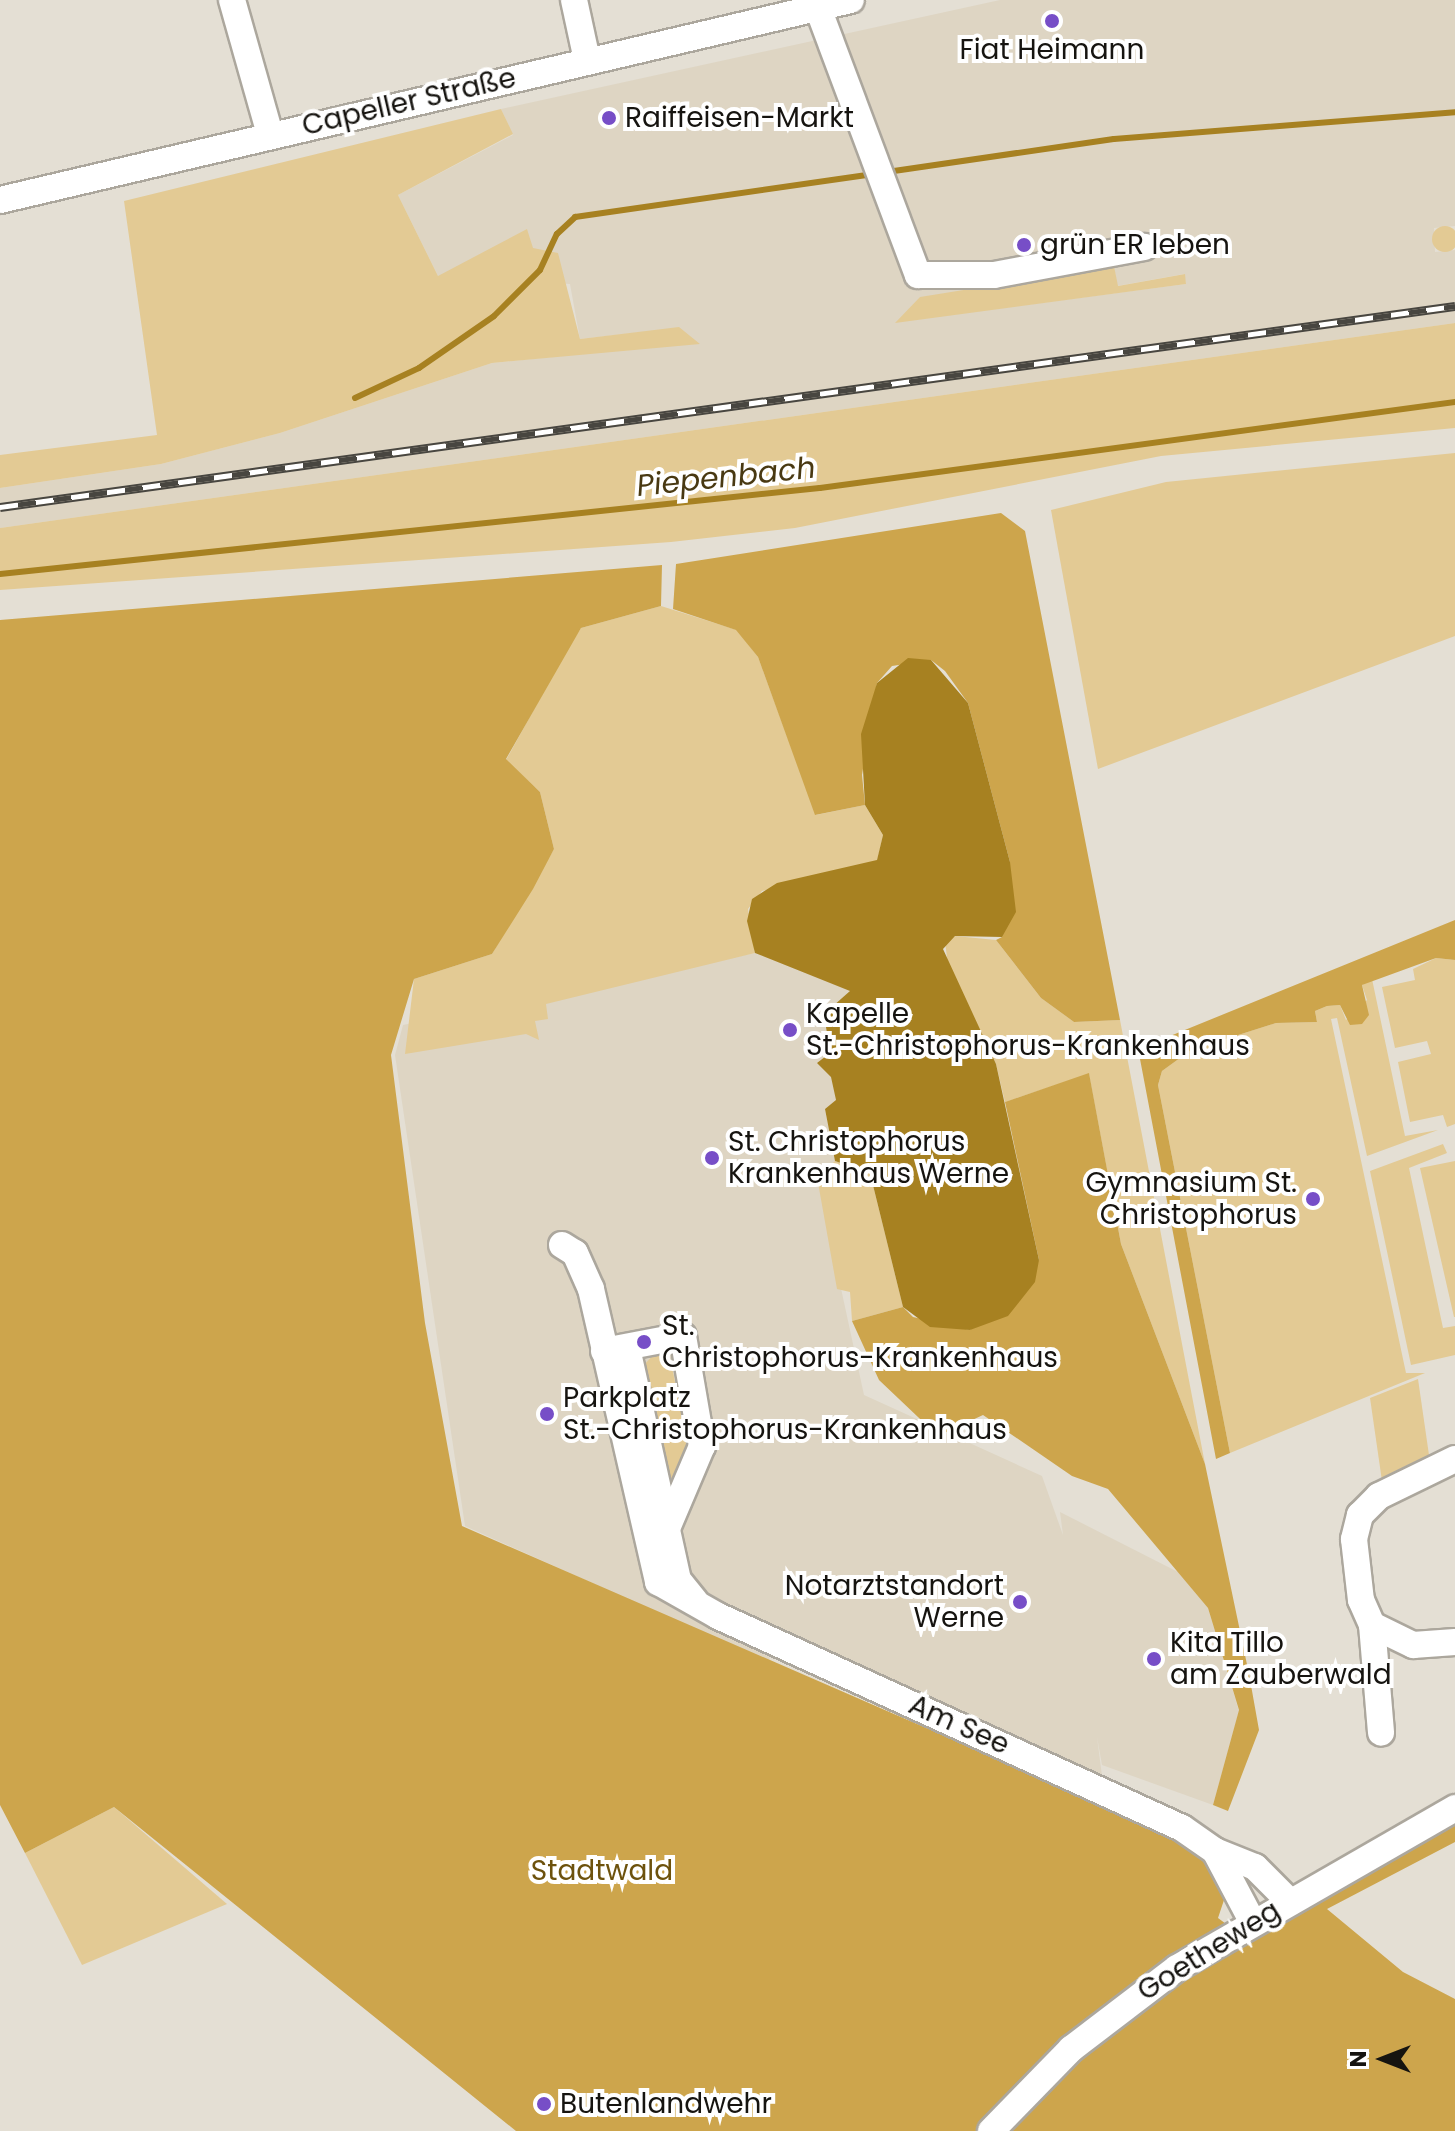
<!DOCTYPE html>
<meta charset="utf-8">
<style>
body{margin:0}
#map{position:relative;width:1455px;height:2131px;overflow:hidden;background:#e4dfd4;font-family:Poppins,sans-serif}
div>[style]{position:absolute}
.built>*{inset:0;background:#ded5c3}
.green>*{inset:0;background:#e3ca94}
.round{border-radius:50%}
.forest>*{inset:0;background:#cda54c}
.water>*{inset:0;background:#a78121}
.stream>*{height:6px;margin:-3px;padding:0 3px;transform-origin:3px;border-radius:3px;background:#a78121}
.roads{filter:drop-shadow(2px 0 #aca79d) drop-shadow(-2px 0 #aca79d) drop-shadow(0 2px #aca79d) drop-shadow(0 -2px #aca79d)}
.minor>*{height:26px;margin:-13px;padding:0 13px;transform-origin:13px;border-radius:13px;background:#fff}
.rail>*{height:9px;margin-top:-4.5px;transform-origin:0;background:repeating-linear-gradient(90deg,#fff 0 18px,#484640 0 36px);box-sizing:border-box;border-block:2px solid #484640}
.dots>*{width:22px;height:22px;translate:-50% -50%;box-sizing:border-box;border:4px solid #fff;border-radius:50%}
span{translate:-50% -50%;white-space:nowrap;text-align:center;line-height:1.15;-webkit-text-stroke:8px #fff;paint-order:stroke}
.poi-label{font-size:28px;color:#161410}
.left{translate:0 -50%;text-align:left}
.right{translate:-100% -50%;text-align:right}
.street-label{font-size:28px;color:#161410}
.park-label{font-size:28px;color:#6d520d}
.water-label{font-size:30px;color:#493912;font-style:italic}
.north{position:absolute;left:1343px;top:2019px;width:80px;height:80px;-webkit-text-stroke:6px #fff;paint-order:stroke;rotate:270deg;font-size:22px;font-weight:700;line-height:32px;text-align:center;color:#161410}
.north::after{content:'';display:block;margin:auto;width:28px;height:36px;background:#161410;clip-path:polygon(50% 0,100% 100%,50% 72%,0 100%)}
</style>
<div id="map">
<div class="built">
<div style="clip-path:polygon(evenodd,1000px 0,1455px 0,1455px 226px,1434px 228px,1435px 252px,1455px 250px,1455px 323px,0 528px,0 488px,161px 464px,280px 433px,492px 363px,581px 354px,679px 328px,580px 339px,570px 284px,438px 276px,398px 195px,513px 135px,501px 109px,1000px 0,1114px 266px,1117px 286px,1184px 274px,1186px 284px,896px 322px,1114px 266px)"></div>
<div style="clip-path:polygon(755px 953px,851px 991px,824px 1015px,836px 1101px,825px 1109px,835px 1161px,817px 1177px,864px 1395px,1042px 1476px,1063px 1535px,1060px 1512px,1178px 1572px,1208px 1608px,1239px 1711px,1213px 1805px,1102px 1765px,1097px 1737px,1102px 1776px,765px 1624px,770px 1663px,465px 1526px,395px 1055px,403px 1025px)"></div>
</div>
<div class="green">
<div style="clip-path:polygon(501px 109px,513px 134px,398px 195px,438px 276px,527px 229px,533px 248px,558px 253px,580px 339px,679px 327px,700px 344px,492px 363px,280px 433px,161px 464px,0 488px,0 455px,157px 435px,124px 201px)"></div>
<div class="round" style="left:1432px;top:226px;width:26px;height:26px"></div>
<div style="clip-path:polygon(1114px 266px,1118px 286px,1185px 274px,1186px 284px,895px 323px,920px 297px)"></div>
<div style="clip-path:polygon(1455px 323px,1455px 428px,1161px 456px,795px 528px,671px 542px,0 590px,0 528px)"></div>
<div style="clip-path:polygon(1455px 453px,1455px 636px,1098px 769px,1051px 510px,1166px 482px)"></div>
<div style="clip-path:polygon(661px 606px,737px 630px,758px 657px,816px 815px,865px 805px,883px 835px,877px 861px,762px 891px,748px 909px,755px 953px,546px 1004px,548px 1019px,535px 1021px,539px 1040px,526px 1034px,405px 1054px,414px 979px,492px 954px,554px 849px,540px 792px,506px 760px,569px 646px,581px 628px)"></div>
<div style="clip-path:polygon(955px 936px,996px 940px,1041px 998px,1074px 1022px,1120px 1020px,1205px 1464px,1121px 1244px,1089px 1074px,1005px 1102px,996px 1064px,948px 965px,945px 942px)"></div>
<div style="clip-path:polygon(1436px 958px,1455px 960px,1455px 1124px,1447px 1127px,1443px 1115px,1410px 1122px,1398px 1062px,1431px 1054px,1427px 1041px,1395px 1048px,1382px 987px,1415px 980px,1413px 969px)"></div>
<div style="clip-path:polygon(1372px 979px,1405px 1136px,1438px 1130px,1367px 1156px,1337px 1018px,1331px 1019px,1406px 1373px,1425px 1373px,1230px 1453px,1158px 1085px,1162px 1071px,1191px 1050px,1276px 1023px,1317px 1022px,1315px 1011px,1327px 1006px,1340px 1005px,1346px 1020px,1367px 1000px,1362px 985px)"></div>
<div style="clip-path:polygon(1443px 1144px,1447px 1153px,1409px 1168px,1443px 1328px,1455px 1326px,1455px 1355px,1411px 1365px,1370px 1171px)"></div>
<div style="clip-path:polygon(835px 1161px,870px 1173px,903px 1307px,852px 1321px,850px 1292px,837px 1289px,817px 1177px)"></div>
<div style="clip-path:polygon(1455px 1161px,1455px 1317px,1454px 1317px,1420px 1168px)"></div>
<div style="clip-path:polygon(656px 1352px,671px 1362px,689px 1453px,670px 1493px,643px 1366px)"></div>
<div style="clip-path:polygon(1418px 1379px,1430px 1462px,1382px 1481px,1370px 1398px)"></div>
<div style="clip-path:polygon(114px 1807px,227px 1904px,82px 1965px,25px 1853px)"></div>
</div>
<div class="forest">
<div style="clip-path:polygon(1001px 513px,1025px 531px,1120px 1020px,1074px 1022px,1041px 998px,996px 940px,1002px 937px,1010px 862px,968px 703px,945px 671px,931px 660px,892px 666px,877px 683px,862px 775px,865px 805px,815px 815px,758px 657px,736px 630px,673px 609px,676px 564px)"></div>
<div style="clip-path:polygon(662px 565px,661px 606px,581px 628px,506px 759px,540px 792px,554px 849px,533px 889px,492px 954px,414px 979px,391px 1055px,425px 1323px,462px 1526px,1156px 1828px,1214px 1867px,1225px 1897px,1218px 1918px,1245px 1938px,1455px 1823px,1455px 1842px,1327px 1909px,1403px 1972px,1455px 1999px,1455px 2131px,516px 2131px,114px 1807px,25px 1853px,0 1805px,0 620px)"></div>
<div style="clip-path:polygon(1455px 920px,1455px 960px,1436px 958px,1362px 985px,1369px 1015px,1362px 1024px,1350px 1025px,1340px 1005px,1327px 1006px,1315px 1011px,1317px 1022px,1276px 1023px,1191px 1050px,1162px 1071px,1158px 1085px,1230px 1453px,1216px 1459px,1140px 1059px,1148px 1045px)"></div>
<div style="clip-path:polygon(1089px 1073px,1121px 1244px,1205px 1464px,1249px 1674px,1259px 1730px,1228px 1811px,1213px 1805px,1239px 1710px,1208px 1608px,1108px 1489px,1072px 1476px,983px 1415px,938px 1436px,879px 1380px,852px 1321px,903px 1307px,913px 1317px,970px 1330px,1039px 1260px,1005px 1102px)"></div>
</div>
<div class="water">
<div style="clip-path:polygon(908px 658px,931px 660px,968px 703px,1010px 862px,1016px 912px,1002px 937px,955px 936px,943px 949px,996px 1064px,1039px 1260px,1035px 1282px,1008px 1316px,970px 1330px,930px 1327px,903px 1307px,870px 1173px,835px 1161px,825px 1109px,836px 1100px,831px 1077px,817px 1063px,830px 1053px,824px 1014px,850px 991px,755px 953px,747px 921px,752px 899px,777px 883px,877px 860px,883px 835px,865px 805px,861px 734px,877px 683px)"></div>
</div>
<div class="stream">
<div style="left:887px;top:172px;width:229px;rotate:-8.3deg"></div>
<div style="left:1114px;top:139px;width:342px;rotate:-4.5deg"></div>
<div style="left:355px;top:398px;width:71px;rotate:-25.1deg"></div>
<div style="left:419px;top:368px;width:91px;rotate:-34.7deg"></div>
<div style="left:494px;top:316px;width:65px;rotate:-45deg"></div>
<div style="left:540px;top:270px;width:40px;rotate:-65deg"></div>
<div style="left:557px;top:234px;width:25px;rotate:-43deg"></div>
<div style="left:575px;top:217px;width:300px;rotate:-8.2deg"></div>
<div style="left:0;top:574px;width:824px;rotate:-5.99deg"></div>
<div style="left:820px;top:488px;width:641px;rotate:-7.71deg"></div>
</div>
<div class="roads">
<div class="minor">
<div style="left:232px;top:0;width:139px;rotate:74.2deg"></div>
<div style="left:574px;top:0;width:61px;rotate:77.8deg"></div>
<div style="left:818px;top:8px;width:285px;rotate:69.5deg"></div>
<div style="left:918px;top:275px;width:76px"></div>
<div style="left:994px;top:275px;width:153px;rotate:-10.6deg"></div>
<div style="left:0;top:200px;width:874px;rotate:-13.23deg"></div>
<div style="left:562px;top:1245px;width:15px;rotate:32deg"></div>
<div style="left:575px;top:1253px;width:39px;rotate:66deg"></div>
<div style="left:591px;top:1289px;width:301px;rotate:77.1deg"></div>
<div style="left:658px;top:1582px;width:69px;rotate:29.5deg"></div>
<div style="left:718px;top:1616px;width:510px;rotate:24.56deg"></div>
<div style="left:1182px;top:1828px;width:40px;rotate:34.9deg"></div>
<div style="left:1215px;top:1851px;width:79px;rotate:62.1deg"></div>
<div style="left:627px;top:1348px;width:238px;rotate:77.6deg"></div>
<div style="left:678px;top:1580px;width:27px;rotate:51deg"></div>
<div style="left:604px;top:1351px;width:80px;rotate:-10.8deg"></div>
<div style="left:683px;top:1336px;width:112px;rotate:80.2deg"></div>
<div style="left:702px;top:1446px;width:92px;rotate:113deg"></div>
<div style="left:1455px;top:1459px;width:85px;rotate:154deg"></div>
<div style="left:1379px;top:1496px;width:27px;rotate:135deg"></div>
<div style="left:1360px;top:1515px;width:25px;rotate:104deg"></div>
<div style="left:1354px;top:1539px;width:61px;rotate:83.5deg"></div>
<div style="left:1361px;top:1600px;width:27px;rotate:66deg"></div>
<div style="left:1372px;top:1625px;width:46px;rotate:26deg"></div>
<div style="left:1413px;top:1645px;width:42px;rotate:-4.1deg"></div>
<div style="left:1372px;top:1625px;width:108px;rotate:85.2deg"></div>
<div style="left:1215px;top:1851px;width:43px;rotate:21.8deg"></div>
<div style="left:1255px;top:1867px;width:48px;rotate:45deg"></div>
<div style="left:991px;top:2131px;width:115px;rotate:-45.7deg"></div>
<div style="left:1071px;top:2049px;width:133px;rotate:-37.4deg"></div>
<div style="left:1177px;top:1968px;width:321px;rotate:-29.9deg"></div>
</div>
</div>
<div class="rail">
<div style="left:0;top:507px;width:1469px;rotate:-7.87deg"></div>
</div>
<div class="dots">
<div style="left:1052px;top:21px;background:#774ec7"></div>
<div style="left:609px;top:118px;background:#774ec7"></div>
<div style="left:1024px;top:245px;background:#774ec7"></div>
<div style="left:790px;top:1030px;background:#774ec7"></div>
<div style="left:712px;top:1158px;background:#774ec7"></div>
<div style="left:1313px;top:1199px;background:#774ec7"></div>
<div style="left:644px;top:1342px;background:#774ec7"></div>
<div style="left:547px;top:1414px;background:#774ec7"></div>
<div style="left:1020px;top:1602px;background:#774ec7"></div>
<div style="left:1154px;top:1659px;background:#774ec7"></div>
<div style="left:544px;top:2104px;background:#774ec7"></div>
</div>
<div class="poi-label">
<span style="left:1052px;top:50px">Fiat Heimann</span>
<span class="left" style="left:625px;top:118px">Raiffeisen-Markt</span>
<span class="left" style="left:1040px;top:245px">grün ER leben</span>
<span class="left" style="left:806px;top:1030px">Kapelle<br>St.-Christophorus-Krankenhaus</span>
<span class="left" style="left:728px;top:1158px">St. Christophorus<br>Krankenhaus Werne</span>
<span class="right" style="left:1297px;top:1199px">Gymnasium St.<br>Christophorus</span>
<span class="left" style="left:662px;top:1342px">St.<br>Christophorus-Krankenhaus</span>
<span class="left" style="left:563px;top:1414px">Parkplatz<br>St.-Christophorus-Krankenhaus</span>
<span class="right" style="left:1004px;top:1602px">Notarztstandort<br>Werne</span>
<span class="left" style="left:1170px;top:1659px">Kita Tillo<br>am Zauberwald</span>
<span class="left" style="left:560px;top:2104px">Butenlandwehr</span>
</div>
<div class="street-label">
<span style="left:409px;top:102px;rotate:-13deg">Capeller Straße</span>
<span style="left:959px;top:1725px;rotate:24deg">Am See</span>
<span style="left:1209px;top:1951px;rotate:-32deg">Goetheweg</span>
</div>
<div class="park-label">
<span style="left:602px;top:1871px">Stadtwald</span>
</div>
<div class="water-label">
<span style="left:726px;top:477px;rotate:-6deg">Piepenbach</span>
</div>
<div class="north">N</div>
</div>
